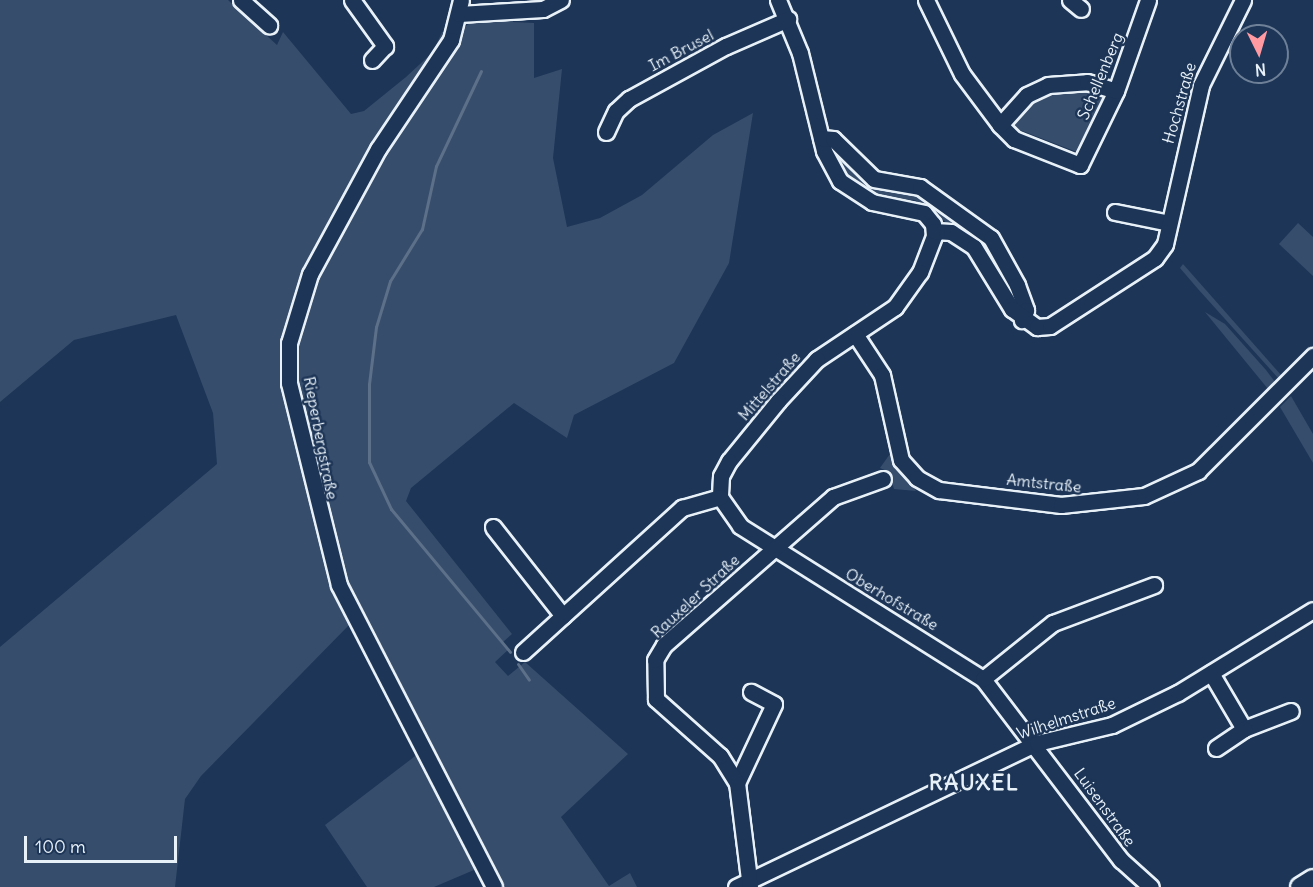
<!DOCTYPE html>
<meta charset="utf-8">
<style>
body{margin:0}
#map{position:relative;width:1313px;height:887px;overflow:hidden;background:#1d3557;font-family:Delius,sans-serif}
div>[style]{position:absolute}
.green>*{inset:0;background:#374d6c}
.stream>*{height:3px;margin:-1.5px;padding:0 1.5px;transform-origin:1.5px;border-radius:1.5px;background:#5d7089}
.roads{filter:drop-shadow(2px 0 #e8f1f8) drop-shadow(-2px 0 #e8f1f8) drop-shadow(0 2px #e8f1f8) drop-shadow(0 -2px #e8f1f8)}
.minor>*{height:15px;margin:-7.5px;padding:0 7.5px;transform-origin:7.5px;border-radius:7.5px;background:#1d3557}
.major>*{height:18px;margin:-9px;padding:0 9px;transform-origin:9px;border-radius:9px;background:#1d3557}
span{translate:-50% -50%;white-space:nowrap;text-align:center;line-height:1.15;-webkit-text-stroke:5px #1d3557;paint-order:stroke}
.street-label{font-size:16px;color:#e8f1f8}
.district-label{font-size:22px;color:#e8f1f8;font-weight:700;letter-spacing:1.5px}
.north{position:absolute;left:1229px;top:24px;width:60px;height:60px;box-sizing:border-box;background:#1d3557;border:2px solid #6e8097;border-radius:50%;rotate:175deg;font-size:16px;font-weight:700;line-height:24px;text-align:center;color:#e8f1f8}
.north::after{content:'';display:block;margin:auto;width:21px;height:27px;background:#ff9aa2;clip-path:polygon(50% 0,100% 100%,50% 72%,0 100%)}
.scale{position:absolute;left:24px;top:836px;width:153px;height:27px;box-sizing:border-box;border:3px solid #e8f1f8;border-top:0;padding-left:8px;font-size:18px;line-height:21px;white-space:nowrap;color:#e8f1f8;-webkit-text-stroke:4px #1d3557;paint-order:stroke}
</style>
<div id="map">
<div class="green">
<div style="clip-path:polygon(0 0,228px 0,277px 45px,283px 32px,351px 114px,364px 111px,406px 77px,433px 52px,442px 32px,458px 31px,475px 20px,513px 17px,513px 22px,534px 23px,534px 78px,562px 69px,553px 158px,567px 227px,600px 218px,642px 195px,713px 135px,753px 113px,729px 263px,674px 363px,574px 415px,567px 438px,514px 403px,411px 488px,406px 501px,512px 634px,503px 642px,509px 649px,495px 662px,508px 676px,525px 662px,628px 754px,561px 817px,609px 886px,630px 873px,637px 887px,501px 887px,488px 864px,434px 887px,367px 887px,325px 825px,427px 747px,351px 623px,201px 776px,185px 799px,175px 887px,0 887px,0 647px,217px 464px,213px 413px,176px 315px,74px 340px,0 402px)"></div>
<div style="clip-path:polygon(1068px 85px,1106px 92px,1077px 152px,1012px 127px,1011px 121px,1029px 99px)"></div>
<div style="clip-path:polygon(829px 143px,862px 176px,917px 189px,986px 237px,1022px 309px,957px 230px,915px 200px,873px 198px,839px 172px)"></div>
<div style="clip-path:polygon(1298px 223px,1313px 237px,1313px 276px,1279px 244px)"></div>
<div style="clip-path:polygon(1183px 264px,1281px 375px,1278px 378px,1198px 289px,1180px 268px)"></div>
<div style="clip-path:polygon(1205px 312px,1225px 324px,1266px 370px,1275px 382px,1268px 389px)"></div>
<div style="clip-path:polygon(1291px 396px,1313px 434px,1313px 463px,1280px 407px)"></div>
<div style="clip-path:polygon(892px 451px,896px 465px,916px 491px,894px 489px,889px 472px,880px 468px)"></div>
</div>
<div class="stream">
<div style="left:481px;top:71px;width:105px;rotate:115.3deg"></div>
<div style="left:436px;top:166px;width:65px;rotate:102.5deg"></div>
<div style="left:422px;top:229px;width:61px;rotate:121.6deg"></div>
<div style="left:390px;top:281px;width:48px;rotate:106.9deg"></div>
<div style="left:376px;top:327px;width:57px;rotate:97deg"></div>
<div style="left:369px;top:384px;width:78px;rotate:90deg"></div>
<div style="left:369px;top:462px;width:52px;rotate:64.9deg"></div>
<div style="left:391px;top:509px;width:186px;rotate:50.2deg"></div>
<div style="left:518px;top:664px;width:19px;rotate:55deg"></div>
</div>
<div class="roads">
<div class="minor">
<div style="left:241px;top:0;width:38px;rotate:42deg"></div>
<div style="left:352px;top:0;width:57px;rotate:54.3deg"></div>
<div style="left:385px;top:46px;width:19px;rotate:133deg"></div>
<div style="left:461px;top:0;width:41px;rotate:104deg"></div>
<div style="left:451px;top:40px;width:131px;rotate:123.8deg"></div>
<div style="left:378px;top:149px;width:142px;rotate:118.5deg"></div>
<div style="left:310px;top:274px;width:72px;rotate:106.9deg"></div>
<div style="left:289px;top:343px;width:40px;rotate:90deg"></div>
<div style="left:289px;top:383px;width:208px;rotate:76.1deg"></div>
<div style="left:339px;top:585px;width:339px;rotate:62.8deg"></div>
<div style="left:778px;top:0;width:57px;rotate:67.5deg"></div>
<div style="left:800px;top:53px;width:101px;rotate:76.2deg"></div>
<div style="left:824px;top:151px;width:34px;rotate:62deg"></div>
<div style="left:840px;top:181px;width:38px;rotate:33deg"></div>
<div style="left:872px;top:202px;width:53px;rotate:11.9deg"></div>
<div style="left:924px;top:213px;width:14px;rotate:51deg"></div>
<div style="left:933px;top:224px;width:12px;rotate:85deg"></div>
<div style="left:934px;top:236px;width:39px;rotate:111deg"></div>
<div style="left:920px;top:272px;width:43px;rotate:125.5deg"></div>
<div style="left:895px;top:307px;width:94px;rotate:146.3deg"></div>
<div style="left:817px;top:359px;width:57px;rotate:132.9deg"></div>
<div style="left:778px;top:401px;width:77px;rotate:129.2deg"></div>
<div style="left:729px;top:461px;width:17px;rotate:118deg"></div>
<div style="left:721px;top:476px;width:21px;rotate:93deg"></div>
<div style="left:720px;top:497px;width:35px;rotate:55deg"></div>
<div style="left:740px;top:526px;width:287px;rotate:32.2deg"></div>
<div style="left:983px;top:679px;width:228px;rotate:52.7deg"></div>
<div style="left:1121px;top:860px;width:40px;rotate:42deg"></div>
<div style="left:926px;top:0;width:82px;rotate:64.1deg"></div>
<div style="left:962px;top:74px;width:64px;rotate:53.3deg"></div>
<div style="left:1000px;top:125px;width:20px;rotate:45deg"></div>
<div style="left:1014px;top:139px;width:71px;rotate:21.5deg"></div>
<div style="left:1080px;top:165px;width:82px;rotate:-64.1deg"></div>
<div style="left:1116px;top:91px;width:96px;rotate:-70.6deg"></div>
<div style="left:1070px;top:0;width:14px;rotate:39deg"></div>
<div style="left:459px;top:14px;width:84px;rotate:-3.4deg"></div>
<div style="left:543px;top:9px;width:20px;rotate:-27deg"></div>
<div style="left:1000px;top:125px;width:40px;rotate:-48deg"></div>
<div style="left:1027px;top:95px;width:23px;rotate:-25deg"></div>
<div style="left:1048px;top:85px;width:39px;rotate:-4deg"></div>
<div style="left:1087px;top:82px;width:30px;rotate:17deg"></div>
<div style="left:606px;top:132px;width:23px;rotate:-65deg"></div>
<div style="left:616px;top:111px;width:18px;rotate:-43deg"></div>
<div style="left:629px;top:99px;width:111px;rotate:-28.7deg"></div>
<div style="left:726px;top:46px;width:68px;rotate:-23.5deg"></div>
<div style="left:821px;top:138px;width:12px;rotate:5deg"></div>
<div style="left:833px;top:139px;width:57px;rotate:44.3deg"></div>
<div style="left:874px;top:179px;width:47px;rotate:9.9deg"></div>
<div style="left:920px;top:187px;width:87px;rotate:35.7deg"></div>
<div style="left:991px;top:238px;width:54px;rotate:61deg"></div>
<div style="left:1017px;top:285px;width:27px;rotate:70deg"></div>
<div style="left:1026px;top:310px;width:11px;rotate:112deg"></div>
<div style="left:1115px;top:212px;width:55px;rotate:11.5deg"></div>
<div style="left:934px;top:231px;width:17px;rotate:3deg"></div>
<div style="left:951px;top:232px;width:27px;rotate:33deg"></div>
<div style="left:974px;top:247px;width:73px;rotate:58.5deg"></div>
<div style="left:1012px;top:309px;width:31px;rotate:36deg"></div>
<div style="left:1037px;top:327px;width:13px;rotate:-4deg"></div>
<div style="left:1050px;top:326px;width:125px;rotate:-32.9deg"></div>
<div style="left:1155px;top:258px;width:17px;rotate:-54deg"></div>
<div style="left:1165px;top:244px;width:163px;rotate:-77.2deg"></div>
<div style="left:1201px;top:85px;width:95px;rotate:-63.7deg"></div>
<div style="left:855px;top:334px;width:49px;rotate:56.6deg"></div>
<div style="left:882px;top:375px;width:87px;rotate:77.4deg"></div>
<div style="left:901px;top:460px;width:24px;rotate:48deg"></div>
<div style="left:917px;top:478px;width:25px;rotate:29deg"></div>
<div style="left:939px;top:490px;width:123px;rotate:7deg"></div>
<div style="left:1061px;top:505px;width:83px;rotate:-6.2deg"></div>
<div style="left:1144px;top:496px;width:60px;rotate:-24.8deg"></div>
<div style="left:1198px;top:471px;width:163px;rotate:-45deg"></div>
<div style="left:493px;top:527px;width:113px;rotate:51.8deg"></div>
<div style="left:523px;top:652px;width:215px;rotate:-42.2deg"></div>
<div style="left:682px;top:508px;width:40px;rotate:-16deg"></div>
<div style="left:1211px;top:673px;width:65px;rotate:59.5deg"></div>
<div style="left:1244px;top:729px;width:50px;rotate:-21deg"></div>
<div style="left:983px;top:679px;width:90px;rotate:-38.7deg"></div>
<div style="left:1053px;top:623px;width:108px;rotate:-20.6deg"></div>
<div style="left:1216px;top:748px;width:34px;rotate:-34deg"></div>
<div style="left:737px;top:783px;width:87px;rotate:-64.9deg"></div>
<div style="left:774px;top:704px;width:26px;rotate:-152deg"></div>
<div style="left:736px;top:887px;width:334px;rotate:-25.6deg"></div>
<div style="left:1037px;top:743px;width:77px;rotate:-13.5deg"></div>
<div style="left:1112px;top:725px;width:73px;rotate:-25.9deg"></div>
<div style="left:1178px;top:693px;width:158px;rotate:-31.6deg"></div>
<div style="left:750px;top:887px;width:105px;rotate:-97.1deg"></div>
<div style="left:737px;top:783px;width:32px;rotate:-122deg"></div>
<div style="left:720px;top:756px;width:86px;rotate:-138.3deg"></div>
<div style="left:656px;top:699px;width:39px;rotate:-91deg"></div>
<div style="left:655px;top:660px;width:17px;rotate:-59deg"></div>
<div style="left:664px;top:645px;width:225px;rotate:-41.2deg"></div>
<div style="left:833px;top:497px;width:53px;rotate:-19.8deg"></div>
</div>
<div class="major">
<div style="left:1300px;top:887px;width:15px;rotate:-32deg"></div>
</div>
</div>
<div class="street-label">
<span style="left:681px;top:50px;rotate:-28deg">Im Brusel</span>
<span style="left:1100px;top:76px;rotate:-67deg">Schellenberg</span>
<span style="left:1179px;top:103px;rotate:-74deg">Hochstraße</span>
<span style="left:769px;top:386px;rotate:-49deg">Mittelstraße</span>
<span style="left:321px;top:438px;rotate:79deg">Rieperbergstraße</span>
<span style="left:1044px;top:483px;rotate:6deg">Amtstraße</span>
<span style="left:695px;top:596px;rotate:-43deg">Rauxeler Straße</span>
<span style="left:892px;top:599px;rotate:31deg">Oberhofstraße</span>
<span style="left:1066px;top:718px;rotate:-18deg">Wilhelmstraße</span>
<span style="left:1105px;top:807px;rotate:54deg">Luisenstraße</span>
</div>
<div class="district-label">
<span style="left:974px;top:783px">RAUXEL</span>
</div>
<div class="north">N</div>
<div class="scale">100 m</div>
</div>
